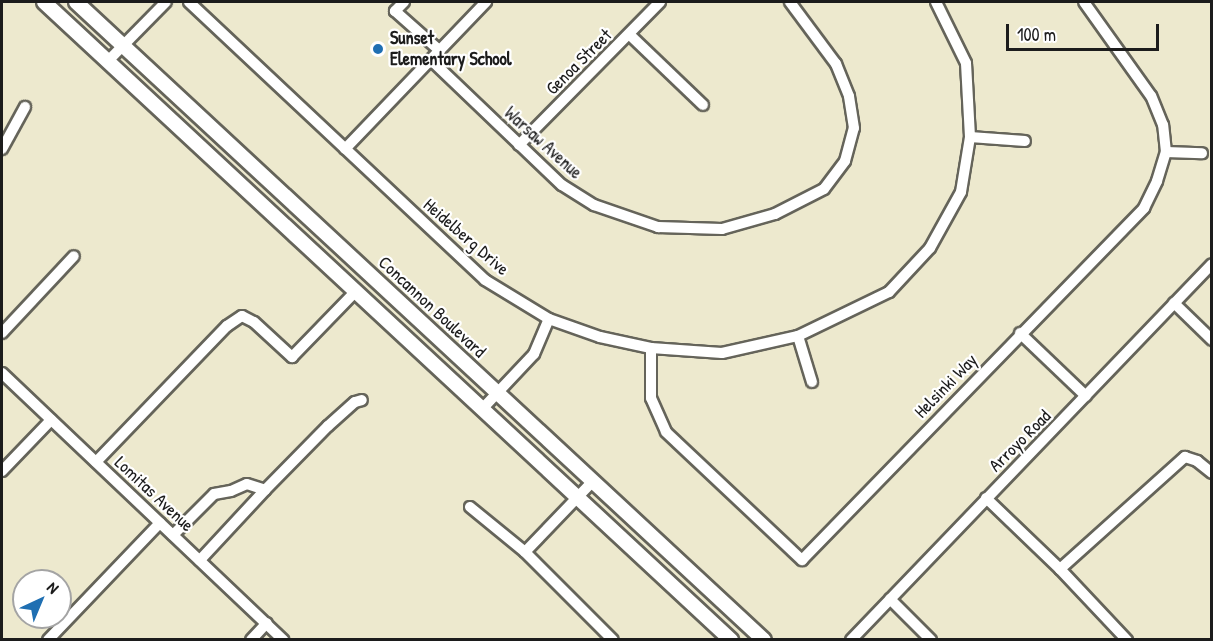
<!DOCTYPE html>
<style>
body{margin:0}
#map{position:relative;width:1213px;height:641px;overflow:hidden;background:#ede9ce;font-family:"Patrick Hand",sans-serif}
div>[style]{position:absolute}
.roads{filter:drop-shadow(2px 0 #65645a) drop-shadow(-2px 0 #65645a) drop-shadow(0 2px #65645a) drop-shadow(0 -2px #65645a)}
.minor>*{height:10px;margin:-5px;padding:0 5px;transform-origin:5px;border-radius:5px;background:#fff}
.major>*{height:14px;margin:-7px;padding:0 7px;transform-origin:7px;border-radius:7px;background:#fff}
.dots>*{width:16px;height:16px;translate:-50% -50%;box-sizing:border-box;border:3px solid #fff;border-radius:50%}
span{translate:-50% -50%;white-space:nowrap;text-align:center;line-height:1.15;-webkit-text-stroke:4.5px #fff;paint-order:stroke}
.poi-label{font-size:18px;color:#1c1c1c;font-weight:700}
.left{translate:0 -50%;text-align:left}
.street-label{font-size:18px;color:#1c1c1c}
.frame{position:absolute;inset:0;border:3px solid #1c1c1c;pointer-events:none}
.north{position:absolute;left:12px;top:569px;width:60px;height:60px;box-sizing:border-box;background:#fff;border:2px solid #a4a4a4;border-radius:50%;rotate:44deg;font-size:16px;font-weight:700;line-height:24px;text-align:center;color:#1c1c1c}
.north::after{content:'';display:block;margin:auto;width:21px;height:27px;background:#1f6fb2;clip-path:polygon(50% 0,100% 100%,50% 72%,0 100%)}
.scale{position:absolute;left:1006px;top:24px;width:153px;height:27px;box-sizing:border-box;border:3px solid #1c1c1c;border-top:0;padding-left:8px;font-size:18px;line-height:21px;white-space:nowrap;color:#1c1c1c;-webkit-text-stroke:4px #fff;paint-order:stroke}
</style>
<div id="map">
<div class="roads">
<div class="minor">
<div style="left:189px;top:2px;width:406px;rotate:43.2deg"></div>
<div style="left:485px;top:280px;width:75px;rotate:31.4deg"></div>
<div style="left:549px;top:319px;width:54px;rotate:19.4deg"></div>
<div style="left:600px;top:337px;width:52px;rotate:12.2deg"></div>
<div style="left:651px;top:348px;width:71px;rotate:4deg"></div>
<div style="left:722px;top:353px;width:78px;rotate:-12.6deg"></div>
<div style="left:798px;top:336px;width:101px;rotate:-25.8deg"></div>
<div style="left:889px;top:292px;width:60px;rotate:-47deg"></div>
<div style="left:930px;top:248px;width:64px;rotate:-61deg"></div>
<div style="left:961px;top:192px;width:56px;rotate:-80.7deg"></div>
<div style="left:970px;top:137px;width:74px;rotate:-93.1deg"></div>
<div style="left:966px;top:63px;width:68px;rotate:-116.2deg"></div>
<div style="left:404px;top:2px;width:13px;rotate:135deg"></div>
<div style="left:395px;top:11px;width:60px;rotate:41.6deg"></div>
<div style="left:630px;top:35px;width:101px;rotate:43.8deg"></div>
<div style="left:431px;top:60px;width:181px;rotate:43.7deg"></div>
<div style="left:562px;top:185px;width:38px;rotate:32deg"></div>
<div style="left:594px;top:205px;width:68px;rotate:19deg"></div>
<div style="left:658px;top:227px;width:64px;rotate:1.8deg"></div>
<div style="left:722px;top:229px;width:55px;rotate:-15.8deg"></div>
<div style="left:775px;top:214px;width:55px;rotate:-27deg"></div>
<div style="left:824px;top:189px;width:35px;rotate:-53deg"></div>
<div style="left:845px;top:161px;width:34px;rotate:-75deg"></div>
<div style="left:854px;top:128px;width:32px;rotate:-99deg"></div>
<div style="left:849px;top:96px;width:35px;rotate:-112deg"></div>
<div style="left:836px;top:64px;width:77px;rotate:-126.6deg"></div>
<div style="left:107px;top:62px;width:84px;rotate:-45.5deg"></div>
<div style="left:970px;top:137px;width:55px;rotate:4.2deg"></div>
<div style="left:519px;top:145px;width:201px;rotate:-45.4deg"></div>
<div style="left:2px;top:149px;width:48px;rotate:-61.3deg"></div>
<div style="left:345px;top:149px;width:204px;rotate:-46.2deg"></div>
<div style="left:1166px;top:152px;width:36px;rotate:2deg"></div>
<div style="left:1174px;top:303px;width:53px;rotate:44.2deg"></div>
<div style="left:2px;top:333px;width:105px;rotate:-46.9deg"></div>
<div style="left:1020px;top:333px;width:91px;rotate:43.7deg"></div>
<div style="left:798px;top:336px;width:48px;rotate:73.1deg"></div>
<div style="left:651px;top:348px;width:50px;rotate:90deg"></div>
<div style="left:651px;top:398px;width:37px;rotate:66deg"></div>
<div style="left:666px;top:432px;width:187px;rotate:43.3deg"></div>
<div style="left:802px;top:560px;width:491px;rotate:-45.8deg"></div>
<div style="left:1144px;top:208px;width:30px;rotate:-64deg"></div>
<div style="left:1157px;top:181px;width:30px;rotate:-73deg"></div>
<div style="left:1166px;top:152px;width:27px;rotate:-96deg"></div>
<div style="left:1163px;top:125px;width:31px;rotate:-112deg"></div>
<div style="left:1151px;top:96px;width:115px;rotate:-125.5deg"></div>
<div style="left:2px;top:373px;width:388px;rotate:43.5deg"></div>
<div style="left:484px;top:407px;width:73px;rotate:-46.7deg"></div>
<div style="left:534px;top:354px;width:38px;rotate:-67deg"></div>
<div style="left:96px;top:462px;width:189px;rotate:-46.1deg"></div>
<div style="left:227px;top:326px;width:18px;rotate:-34deg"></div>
<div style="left:242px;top:316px;width:13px;rotate:27deg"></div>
<div style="left:254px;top:322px;width:52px;rotate:42.6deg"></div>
<div style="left:292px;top:357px;width:92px;rotate:-45.9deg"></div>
<div style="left:2px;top:471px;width:71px;rotate:-46.1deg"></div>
<div style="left:265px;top:490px;width:90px;rotate:-45.5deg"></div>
<div style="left:328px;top:426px;width:36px;rotate:-42deg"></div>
<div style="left:355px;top:402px;width:7px;rotate:-16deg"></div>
<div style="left:986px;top:498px;width:103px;rotate:43.8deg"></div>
<div style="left:1060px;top:569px;width:98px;rotate:46.7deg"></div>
<div style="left:470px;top:507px;width:71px;rotate:39.3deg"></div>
<div style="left:525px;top:552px;width:124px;rotate:45deg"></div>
<div style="left:173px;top:535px;width:58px;rotate:-45deg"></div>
<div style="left:214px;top:494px;width:17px;rotate:-10deg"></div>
<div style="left:231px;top:491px;width:17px;rotate:-24deg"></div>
<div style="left:247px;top:484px;width:19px;rotate:18deg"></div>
<div style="left:265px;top:490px;width:96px;rotate:132.9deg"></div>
<div style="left:525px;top:552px;width:98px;rotate:-46.2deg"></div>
<div style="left:1060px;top:569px;width:168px;rotate:-41.9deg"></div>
<div style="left:1185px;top:457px;width:13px;rotate:18deg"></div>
<div style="left:1197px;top:461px;width:19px;rotate:39deg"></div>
<div style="left:890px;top:599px;width:58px;rotate:45deg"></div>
<div style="left:48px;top:640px;width:162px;rotate:-46.3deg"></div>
<div style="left:251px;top:640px;width:23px;rotate:-47deg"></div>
<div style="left:851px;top:640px;width:521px;rotate:-46.17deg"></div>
</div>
<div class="major">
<div style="left:44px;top:2px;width:938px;rotate:42.88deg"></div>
<div style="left:76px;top:2px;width:938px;rotate:42.84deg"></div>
</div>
</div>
<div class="dots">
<div style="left:378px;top:49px;background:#1f6fb2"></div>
</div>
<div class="poi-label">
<span class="left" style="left:390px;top:49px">Sunset<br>Elementary School</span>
</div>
<div class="street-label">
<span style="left:579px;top:62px;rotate:-45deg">Genoa Street</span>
<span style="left:543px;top:143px;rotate:42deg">Warsaw Avenue</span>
<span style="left:466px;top:237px;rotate:41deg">Heidelberg Drive</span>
<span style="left:432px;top:307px;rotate:43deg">Concannon Boulevard</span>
<span style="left:946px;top:386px;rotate:-46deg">Helsinki Way</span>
<span style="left:1020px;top:441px;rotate:-45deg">Arroyo Road</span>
<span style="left:154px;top:494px;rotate:43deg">Lomitas Avenue</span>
</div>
<div class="frame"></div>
<div class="north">N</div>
<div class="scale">100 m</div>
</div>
